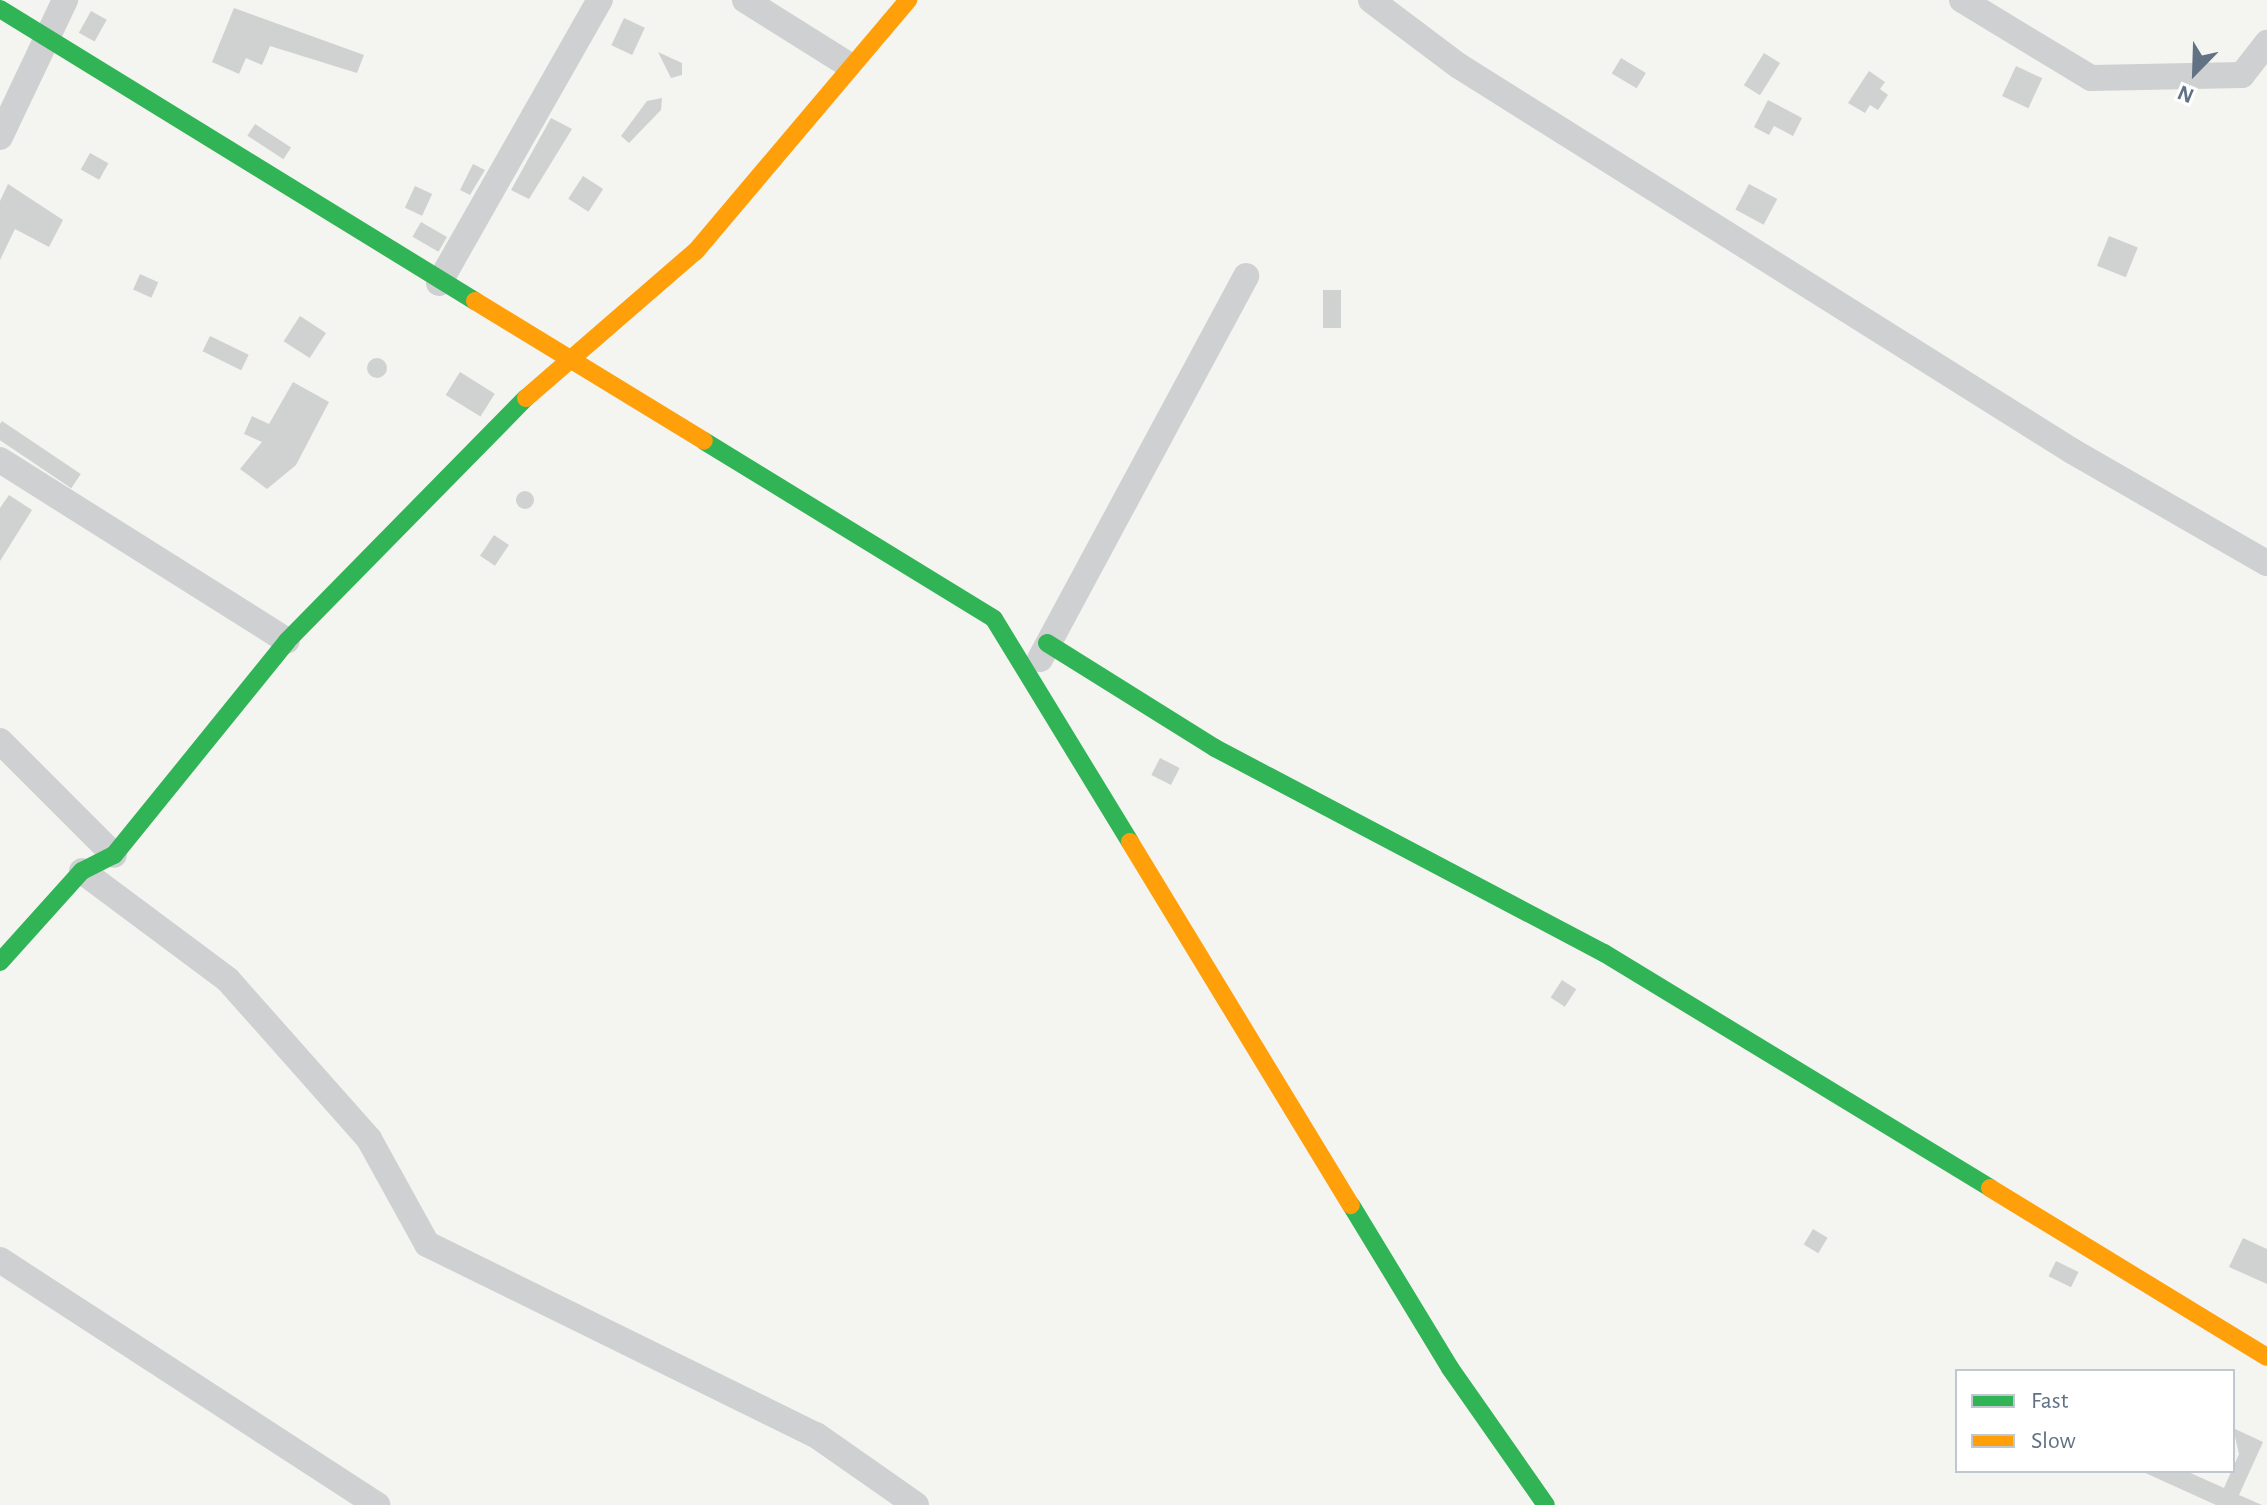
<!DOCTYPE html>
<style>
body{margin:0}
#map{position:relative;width:2267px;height:1505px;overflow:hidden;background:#f4f4f1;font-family:"Alegreya Sans",sans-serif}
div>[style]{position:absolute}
.building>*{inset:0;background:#d0d1d1;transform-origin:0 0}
.round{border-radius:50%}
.street>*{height:26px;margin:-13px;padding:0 13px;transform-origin:13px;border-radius:13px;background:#cfd0d1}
.fast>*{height:18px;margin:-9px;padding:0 9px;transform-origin:9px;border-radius:9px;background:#30b455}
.slow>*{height:18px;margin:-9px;padding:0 9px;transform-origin:9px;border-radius:9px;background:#ff9f0a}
span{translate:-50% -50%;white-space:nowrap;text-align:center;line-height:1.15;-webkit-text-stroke:8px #fff;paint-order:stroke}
.legend{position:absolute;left:1955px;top:1369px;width:280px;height:104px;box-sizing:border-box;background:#fff;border:2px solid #c0c7ce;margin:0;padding:10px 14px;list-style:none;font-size:24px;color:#617284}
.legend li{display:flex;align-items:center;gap:16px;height:40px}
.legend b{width:40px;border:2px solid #c0c7ce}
.north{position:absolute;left:2155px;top:32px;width:80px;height:80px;-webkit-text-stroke:6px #fff;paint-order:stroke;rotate:203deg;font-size:22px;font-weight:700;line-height:32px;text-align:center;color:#617284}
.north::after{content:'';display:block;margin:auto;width:28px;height:36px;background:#617284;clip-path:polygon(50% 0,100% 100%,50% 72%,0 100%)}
</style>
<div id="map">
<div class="building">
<div style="clip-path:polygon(234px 8px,364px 55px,357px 73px,270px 46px,262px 65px,246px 58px,239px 74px,212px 62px)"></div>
<div style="left:91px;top:11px;width:18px;height:25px;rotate:29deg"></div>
<div style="left:624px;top:18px;width:23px;height:30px;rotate:25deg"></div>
<div style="clip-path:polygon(658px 52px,682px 63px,682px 75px,671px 78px)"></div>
<div style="left:1764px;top:53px;width:19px;height:38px;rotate:32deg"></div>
<div style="left:1621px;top:58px;width:29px;height:18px;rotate:31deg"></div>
<div style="left:2016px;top:66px;width:29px;height:33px;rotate:25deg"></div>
<div style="clip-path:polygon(1869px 71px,1885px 82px,1880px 89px,1888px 95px,1878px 110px,1870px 105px,1865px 113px,1848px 103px)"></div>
<div style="clip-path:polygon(662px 98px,661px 110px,629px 143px,621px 136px,647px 101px)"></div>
<div style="clip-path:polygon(1768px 100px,1802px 118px,1793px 136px,1774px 126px,1769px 135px,1754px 127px)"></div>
<div style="clip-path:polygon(551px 118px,572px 129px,529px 199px,511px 190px)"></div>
<div style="left:255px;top:124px;width:43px;height:14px;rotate:33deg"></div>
<div style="left:90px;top:153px;width:21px;height:19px;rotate:29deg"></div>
<div style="clip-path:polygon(473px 164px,485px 170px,470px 195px,460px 190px)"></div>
<div style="left:583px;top:176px;width:24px;height:27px;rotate:33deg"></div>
<div style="clip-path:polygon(8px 184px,63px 220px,49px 247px,15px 229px,0 260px,0 201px)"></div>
<div style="left:1749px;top:184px;width:32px;height:29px;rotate:28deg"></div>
<div style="left:415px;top:186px;width:19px;height:24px;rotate:25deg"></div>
<div style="left:421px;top:222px;width:30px;height:17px;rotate:30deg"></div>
<div style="left:2109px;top:236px;width:31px;height:32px;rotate:22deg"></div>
<div style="left:140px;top:274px;width:20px;height:17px;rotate:24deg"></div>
<div style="left:1323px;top:290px;width:18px;height:38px"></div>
<div style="left:300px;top:316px;width:31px;height:30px;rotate:33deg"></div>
<div style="left:210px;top:336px;width:43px;height:17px;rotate:26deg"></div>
<div class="round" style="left:367px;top:358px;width:20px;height:20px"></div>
<div style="left:460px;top:372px;width:41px;height:27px;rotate:32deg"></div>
<div style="clip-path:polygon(293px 382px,329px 402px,296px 465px,267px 489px,240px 469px,262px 442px,244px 434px,252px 416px,269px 424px)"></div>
<div style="left:2px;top:421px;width:95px;height:17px;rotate:34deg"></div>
<div class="round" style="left:516px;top:491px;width:18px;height:18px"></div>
<div style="clip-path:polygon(9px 495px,32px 510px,0 561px,0 508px)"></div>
<div style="left:494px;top:535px;width:18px;height:25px;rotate:34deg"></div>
<div style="left:1160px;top:758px;width:22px;height:19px;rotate:27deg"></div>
<div style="left:1562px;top:980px;width:17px;height:21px;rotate:33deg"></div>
<div style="left:1813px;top:1229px;width:17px;height:18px;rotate:31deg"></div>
<div style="clip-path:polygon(2243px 1238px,2267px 1249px,2267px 1284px,2229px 1267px)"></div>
<div style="left:2056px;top:1261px;width:25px;height:17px;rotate:26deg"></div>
<div style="clip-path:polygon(2233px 1428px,2263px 1442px,2239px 1495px,2262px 1505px,2216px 1505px,2141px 1471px,2186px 1471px,2224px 1488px,2239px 1454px)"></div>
</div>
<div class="street">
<div style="left:745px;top:0;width:120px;rotate:32.1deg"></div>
<div style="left:1371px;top:0;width:110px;rotate:36.9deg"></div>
<div style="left:1459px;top:66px;width:724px;rotate:32.13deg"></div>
<div style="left:2072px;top:451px;width:225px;rotate:29.9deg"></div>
<div style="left:1962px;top:0;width:151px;rotate:31.2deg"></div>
<div style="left:2091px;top:78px;width:151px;rotate:-1.1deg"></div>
<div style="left:2242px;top:75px;width:41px;rotate:-52deg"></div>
<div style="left:0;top:137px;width:152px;rotate:-64.6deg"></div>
<div style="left:439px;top:283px;width:326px;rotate:-60.4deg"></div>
<div style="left:0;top:460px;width:339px;rotate:32.2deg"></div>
<div style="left:1040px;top:659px;width:435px;rotate:-61.7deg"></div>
<div style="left:0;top:741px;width:161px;rotate:45deg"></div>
<div style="left:82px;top:871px;width:182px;rotate:36.7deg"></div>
<div style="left:228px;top:980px;width:213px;rotate:48.4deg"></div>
<div style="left:369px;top:1139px;width:120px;rotate:61.1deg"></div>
<div style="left:427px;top:1244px;width:433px;rotate:26.2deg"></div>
<div style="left:816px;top:1435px;width:122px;rotate:35deg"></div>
<div style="left:0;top:1260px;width:450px;rotate:33deg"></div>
</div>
<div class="fast">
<div style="left:0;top:9px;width:558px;rotate:31.58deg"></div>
<div style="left:704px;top:441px;width:340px;rotate:31.5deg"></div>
<div style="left:994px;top:619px;width:261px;rotate:58.6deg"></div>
<div style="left:1047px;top:643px;width:198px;rotate:32deg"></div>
<div style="left:1215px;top:748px;width:440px;rotate:27.8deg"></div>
<div style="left:1604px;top:953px;width:452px;rotate:31.3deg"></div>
<div style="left:0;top:962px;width:122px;rotate:-48deg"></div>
<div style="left:82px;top:871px;width:36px;rotate:-27deg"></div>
<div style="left:114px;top:855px;width:275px;rotate:-51deg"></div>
<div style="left:287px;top:641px;width:341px;rotate:-45.5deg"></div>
<div style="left:1351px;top:1205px;width:191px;rotate:58.7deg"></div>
<div style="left:1450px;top:1368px;width:167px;rotate:55deg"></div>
</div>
<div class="slow">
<div style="left:475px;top:301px;width:268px;rotate:31.4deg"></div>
<div style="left:526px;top:398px;width:225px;rotate:-40.9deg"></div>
<div style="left:696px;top:251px;width:329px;rotate:-49.8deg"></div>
<div style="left:1130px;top:842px;width:425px;rotate:58.7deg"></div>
<div style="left:1990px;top:1188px;width:324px;rotate:31.4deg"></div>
</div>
<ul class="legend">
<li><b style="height:10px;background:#30b455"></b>Fast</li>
<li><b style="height:10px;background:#ff9f0a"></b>Slow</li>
</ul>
<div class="north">N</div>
</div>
